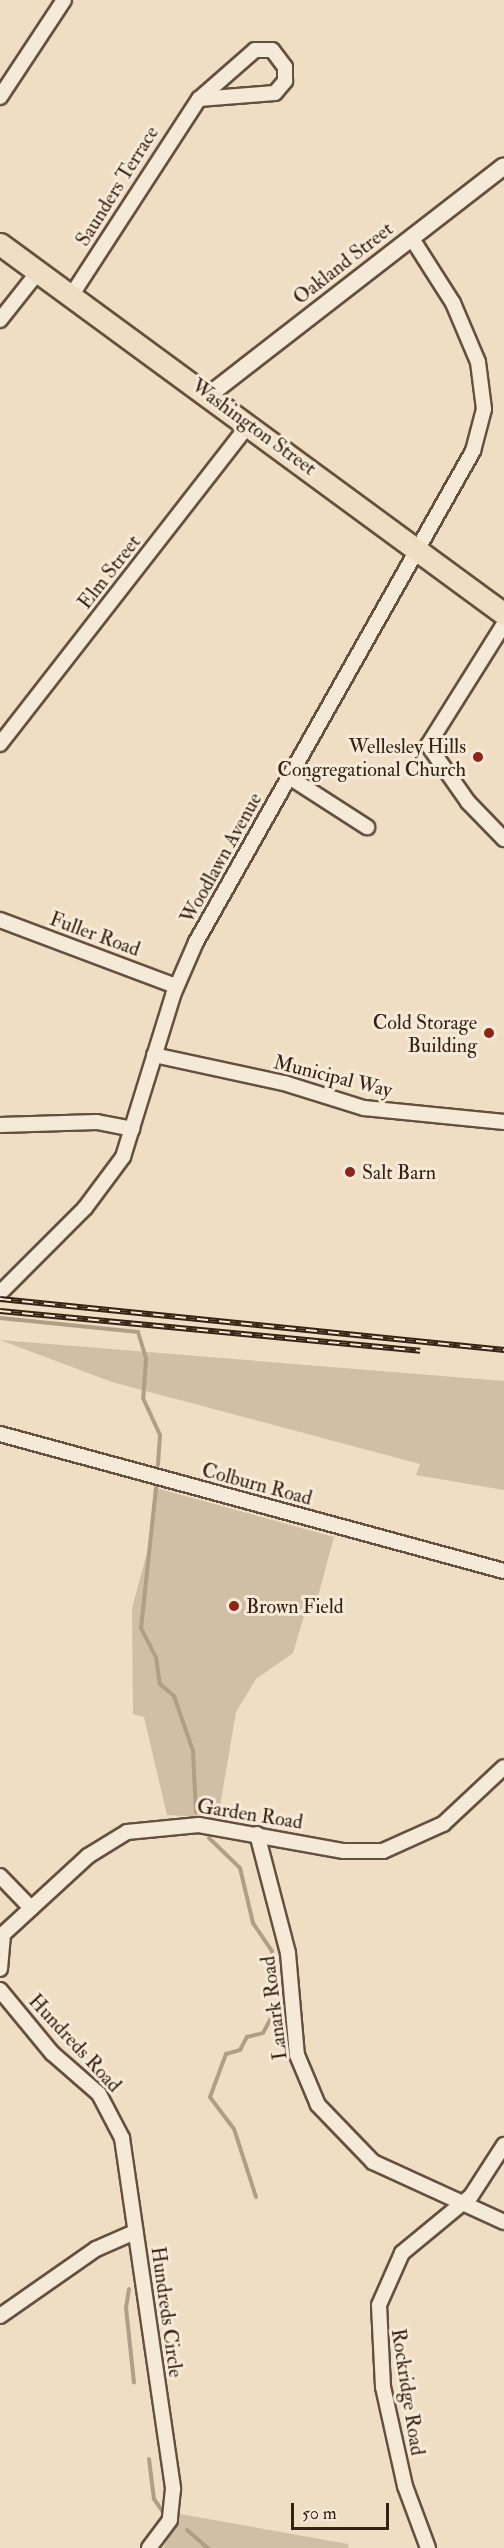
<!DOCTYPE html>
<style>
body{margin:0}
#map{position:relative;width:504px;height:2548px;overflow:hidden;background:#efdec3;font-family:"IM FELL Double Pica",serif}
div>[style]{position:absolute}
.green>*{inset:0;background:#d0bea5}
.stream>*{height:4px;margin:-2px;padding:0 2px;transform-origin:2px;border-radius:2px;background:#b09e87}
.roads{filter:drop-shadow(2px 0 #65503f) drop-shadow(-2px 0 #65503f) drop-shadow(0 2px #65503f) drop-shadow(0 -2px #65503f)}
.minor>*{height:14px;margin:-7px;padding:0 7px;transform-origin:7px;border-radius:7px;background:#f5ead8}
.tertiary>*{height:16px;margin:-8px;padding:0 8px;transform-origin:8px;border-radius:8px;background:#f5ead8}
.primary>*{height:21px;margin:-10.5px;padding:0 10.5px;transform-origin:10.5px;border-radius:10.5px;background:#efdec3}
.rail>*{height:6px;margin-top:-3px;transform-origin:0;background:repeating-linear-gradient(90deg,#f5ead8 0 11px,#372113 0 22px);box-sizing:border-box;border-block:2px solid #372113}
.dots>*{width:16px;height:16px;translate:-50% -50%;box-sizing:border-box;border:3px solid #f5ead8;border-radius:50%}
span{translate:-50% -50%;white-space:nowrap;text-align:center;line-height:1.15;-webkit-text-stroke:6px #f5ead8;paint-order:stroke}
.street-label{font-size:20px;color:#372113}
.poi-label{font-size:20px;color:#372113}
.right{translate:-100% -50%;text-align:right}
.left{translate:0 -50%;text-align:left}
.scale{position:absolute;left:291px;top:2503px;width:98px;height:27px;box-sizing:border-box;border:3px solid #372113;border-top:0;padding-left:8px;font-size:18px;line-height:21px;white-space:nowrap;color:#372113;-webkit-text-stroke:4px #f5ead8;paint-order:stroke}
</style>
<div id="map">
<div class="green">
<div style="clip-path:polygon(0 1340px,504px 1381px,504px 1490px,416px 1475px,420px 1464px,112px 1382px)"></div>
<div style="clip-path:polygon(156px 1488px,334px 1537px,316px 1604px,307px 1606px,293px 1653px,256px 1679px,236px 1712px,218px 1818px,167px 1815px,144px 1717px,133px 1714px,132px 1608px,152px 1535px)"></div>
<div style="clip-path:polygon(180px 2514px,348px 2544px,349px 2548px,163px 2548px)"></div>
</div>
<div class="stream">
<div style="left:0;top:1318px;width:139px;rotate:5.8deg"></div>
<div style="left:138px;top:1332px;width:28px;rotate:73deg"></div>
<div style="left:146px;top:1359px;width:39px;rotate:94deg"></div>
<div style="left:143px;top:1398px;width:41px;rotate:65.3deg"></div>
<div style="left:160px;top:1435px;width:30px;rotate:94deg"></div>
<div style="left:156px;top:1488px;width:141px;rotate:96.1deg"></div>
<div style="left:141px;top:1628px;width:33px;rotate:63deg"></div>
<div style="left:156px;top:1657px;width:27px;rotate:82deg"></div>
<div style="left:160px;top:1684px;width:18px;rotate:41deg"></div>
<div style="left:174px;top:1696px;width:58px;rotate:70.9deg"></div>
<div style="left:193px;top:1751px;width:61px;rotate:87.2deg"></div>
<div style="left:209px;top:1838px;width:43px;rotate:44.1deg"></div>
<div style="left:240px;top:1868px;width:57px;rotate:76.7deg"></div>
<div style="left:253px;top:1923px;width:34px;rotate:56deg"></div>
<div style="left:272px;top:1951px;width:35px;rotate:85deg"></div>
<div style="left:256px;top:2197px;width:71px;rotate:-107.9deg"></div>
<div style="left:234px;top:2129px;width:40px;rotate:-127deg"></div>
<div style="left:210px;top:2097px;width:46px;rotate:-69.6deg"></div>
<div style="left:226px;top:2054px;width:15px;rotate:-16deg"></div>
<div style="left:240px;top:2050px;width:15px;rotate:-62deg"></div>
<div style="left:247px;top:2037px;width:16px;rotate:-14deg"></div>
<div style="left:263px;top:2033px;width:19px;rotate:-62deg"></div>
<div style="left:129px;top:2289px;width:19px;rotate:99deg"></div>
<div style="left:126px;top:2308px;width:75px;rotate:83.9deg"></div>
<div style="left:149px;top:2459px;width:40px;rotate:82.9deg"></div>
<div style="left:154px;top:2499px;width:16px;rotate:55deg"></div>
<div style="left:187px;top:2530px;width:28px;rotate:41deg"></div>
</div>
<div class="roads">
<div class="minor">
<div style="left:0;top:97px;width:116px;rotate:-56.6deg"></div>
<div style="left:71px;top:296px;width:235px;rotate:-57deg"></div>
<div style="left:199px;top:99px;width:76px;rotate:-4.5deg"></div>
<div style="left:275px;top:93px;width:16px;rotate:-50deg"></div>
<div style="left:285px;top:81px;width:14px;rotate:-90deg"></div>
<div style="left:285px;top:67px;width:21px;rotate:-127deg"></div>
<div style="left:272px;top:50px;width:17px;rotate:180deg"></div>
<div style="left:255px;top:50px;width:74px;rotate:138.8deg"></div>
<div style="left:0;top:320px;width:61px;rotate:-51.6deg"></div>
<div style="left:504px;top:624px;width:143px;rotate:122.1deg"></div>
<div style="left:428px;top:745px;width:70px;rotate:54.9deg"></div>
<div style="left:468px;top:802px;width:52px;rotate:45.8deg"></div>
<div style="left:0;top:744px;width:405px;rotate:-52.1deg"></div>
<div style="left:289px;top:777px;width:93px;rotate:32.7deg"></div>
<div style="left:0;top:920px;width:188px;rotate:20.6deg"></div>
<div style="left:154px;top:1055px;width:133px;rotate:12.2deg"></div>
<div style="left:284px;top:1083px;width:84px;rotate:17.4deg"></div>
<div style="left:364px;top:1108px;width:141px;rotate:5.7deg"></div>
<div style="left:0;top:1125px;width:97px;rotate:-1.8deg"></div>
<div style="left:97px;top:1122px;width:36px;rotate:11deg"></div>
<div style="left:0;top:1293px;width:120px;rotate:-45deg"></div>
<div style="left:85px;top:1208px;width:64px;rotate:-53.3deg"></div>
<div style="left:123px;top:1157px;width:170px;rotate:-72.8deg"></div>
<div style="left:173px;top:995px;width:58px;rotate:-66.5deg"></div>
<div style="left:196px;top:942px;width:564px;rotate:-60.57deg"></div>
<div style="left:473px;top:451px;width:43px;rotate:-75.3deg"></div>
<div style="left:484px;top:409px;width:47px;rotate:-97.3deg"></div>
<div style="left:478px;top:362px;width:64px;rotate:-113deg"></div>
<div style="left:453px;top:303px;width:78px;rotate:-122.5deg"></div>
<div style="left:0;top:1434px;width:522px;rotate:15.21deg"></div>
<div style="left:257px;top:1834px;width:123px;rotate:75.4deg"></div>
<div style="left:288px;top:1953px;width:102px;rotate:85deg"></div>
<div style="left:297px;top:2055px;width:54px;rotate:67.2deg"></div>
<div style="left:318px;top:2105px;width:79px;rotate:46deg"></div>
<div style="left:373px;top:2162px;width:144px;rotate:24.6deg"></div>
<div style="left:0;top:1876px;width:45px;rotate:45.9deg"></div>
<div style="left:0;top:1937px;width:120px;rotate:-42.6deg"></div>
<div style="left:88px;top:1856px;width:46px;rotate:-31.6deg"></div>
<div style="left:127px;top:1832px;width:72px;rotate:-5.6deg"></div>
<div style="left:199px;top:1825px;width:147px;rotate:10.2deg"></div>
<div style="left:344px;top:1851px;width:39px"></div>
<div style="left:383px;top:1851px;width:66px;rotate:-24.2deg"></div>
<div style="left:443px;top:1824px;width:83px;rotate:-43.1deg"></div>
<div style="left:0;top:1969px;width:34px;rotate:-85deg"></div>
<div style="left:0;top:1990px;width:82px;rotate:50.5deg"></div>
<div style="left:52px;top:2053px;width:62px;rotate:41.1deg"></div>
<div style="left:99px;top:2094px;width:50px;rotate:62.4deg"></div>
<div style="left:122px;top:2138px;width:355px;rotate:81.7deg"></div>
<div style="left:173px;top:2489px;width:31px;rotate:96deg"></div>
<div style="left:170px;top:2520px;width:35px;rotate:127deg"></div>
<div style="left:0;top:2316px;width:117px;rotate:-34.9deg"></div>
<div style="left:96px;top:2249px;width:43px;rotate:-23.6deg"></div>
<div style="left:428px;top:2548px;width:66px;rotate:-110.4deg"></div>
<div style="left:405px;top:2486px;width:101px;rotate:-102.5deg"></div>
<div style="left:383px;top:2387px;width:82px;rotate:-92.8deg"></div>
<div style="left:379px;top:2305px;width:57px;rotate:-66.1deg"></div>
<div style="left:402px;top:2253px;width:89px;rotate:-39.6deg"></div>
<div style="left:471px;top:2196px;width:61px;rotate:-57.1deg"></div>
</div>
<div class="tertiary">
<div style="left:209px;top:395px;width:373px;rotate:-37.8deg"></div>
</div>
<div class="primary">
<div style="left:0;top:244px;width:625px;rotate:36.28deg"></div>
</div>
</div>
<div class="rail">
<div style="left:0;top:1299px;width:507px;rotate:5.78deg"></div>
<div style="left:0;top:1311px;width:422px;rotate:5.4deg"></div>
</div>
<div class="dots">
<div style="left:478px;top:757px;background:#8f2418"></div>
<div style="left:489px;top:1033px;background:#8f2418"></div>
<div style="left:350px;top:1172px;background:#8f2418"></div>
<div style="left:234px;top:1606px;background:#8f2418"></div>
</div>
<div class="street-label">
<span style="left:117px;top:186px;rotate:-58deg">Saunders Terrace</span>
<span style="left:343px;top:263px;rotate:-38deg">Oakland Street</span>
<span style="left:254px;top:427px;rotate:36deg">Washington Street</span>
<span style="left:109px;top:572px;rotate:-52deg">Elm Street</span>
<span style="left:221px;top:858px;rotate:-61deg">Woodlawn Avenue</span>
<span style="left:95px;top:934px;rotate:20deg">Fuller Road</span>
<span style="left:333px;top:1076px;rotate:14deg">Municipal Way</span>
<span style="left:257px;top:1484px;rotate:15deg">Colburn Road</span>
<span style="left:250px;top:1814px;rotate:9deg">Garden Road</span>
<span style="left:274px;top:2008px;rotate:-97deg">Lanark Road</span>
<span style="left:75px;top:2043px;rotate:47deg">Hundreds Road</span>
<span style="left:167px;top:2312px;rotate:82deg">Hundreds Circle</span>
<span style="left:408px;top:2392px;rotate:81deg">Rockridge Road</span>
</div>
<div class="poi-label">
<span class="right" style="left:466px;top:758px">Wellesley Hills<br>Congregational Church</span>
<span class="right" style="left:477px;top:1034px">Cold Storage<br>Building</span>
<span class="left" style="left:362px;top:1172px">Salt Barn</span>
<span class="left" style="left:246px;top:1606px">Brown Field</span>
</div>
<div class="scale">50 m</div>
</div>
